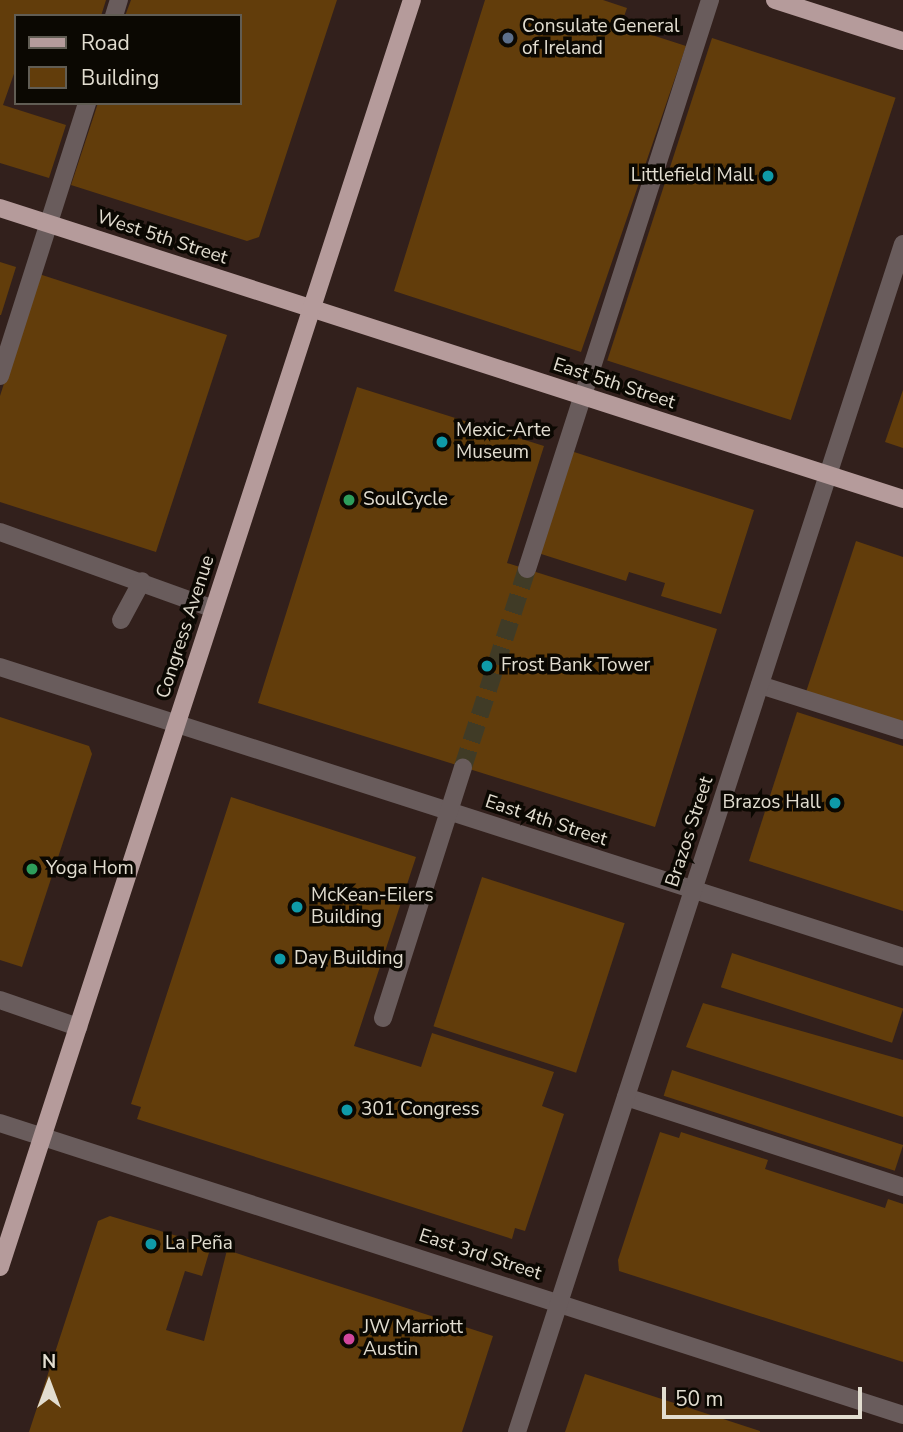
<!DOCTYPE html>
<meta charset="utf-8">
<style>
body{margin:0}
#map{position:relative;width:903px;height:1432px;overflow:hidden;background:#241e08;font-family:"Nunito Sans",sans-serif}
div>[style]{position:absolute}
.commercial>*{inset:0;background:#32201c}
.building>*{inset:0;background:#623d0b;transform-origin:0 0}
.minor-tunnel>*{height:18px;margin-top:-9px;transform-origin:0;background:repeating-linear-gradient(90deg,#403b26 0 18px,transparent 0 27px)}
.minor>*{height:18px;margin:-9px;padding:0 9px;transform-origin:9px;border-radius:9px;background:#695c5c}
.major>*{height:18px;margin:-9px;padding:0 9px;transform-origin:9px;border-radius:9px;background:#b59b9b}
.dots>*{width:19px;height:19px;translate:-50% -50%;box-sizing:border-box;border:4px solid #0b0802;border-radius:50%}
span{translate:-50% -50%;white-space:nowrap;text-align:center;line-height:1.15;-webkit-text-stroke:7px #0b0802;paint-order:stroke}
.poi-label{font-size:19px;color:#e2ddd0}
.left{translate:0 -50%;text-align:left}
.right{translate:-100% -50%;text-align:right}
.street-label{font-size:19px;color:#e2ddd0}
.legend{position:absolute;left:14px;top:14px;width:228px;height:91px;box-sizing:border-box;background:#0b0802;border:2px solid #615d54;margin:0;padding:9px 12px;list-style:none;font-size:21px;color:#e2ddd0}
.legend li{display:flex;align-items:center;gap:14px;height:35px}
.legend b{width:35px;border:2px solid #615d54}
.north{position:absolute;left:14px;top:1348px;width:70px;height:70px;-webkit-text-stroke:5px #0b0802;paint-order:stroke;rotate:0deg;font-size:19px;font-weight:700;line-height:28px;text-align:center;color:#e2ddd0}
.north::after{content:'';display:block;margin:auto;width:24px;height:32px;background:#e2ddd0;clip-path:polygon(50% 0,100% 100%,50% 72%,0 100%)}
.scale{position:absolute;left:662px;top:1387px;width:200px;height:32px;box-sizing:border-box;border:4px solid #e2ddd0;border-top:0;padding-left:9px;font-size:21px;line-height:24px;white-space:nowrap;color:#e2ddd0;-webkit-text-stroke:5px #0b0802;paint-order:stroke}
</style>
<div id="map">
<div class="commercial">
<div style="clip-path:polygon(evenodd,0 0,903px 0,903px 1432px,0 1432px,0 0,16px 16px,240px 16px,240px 103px,16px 103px,16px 16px)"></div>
</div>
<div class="building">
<div style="clip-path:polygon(0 0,106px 0,101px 16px,16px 16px,16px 68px,3px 105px,66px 125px,49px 178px,0 163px)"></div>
<div style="clip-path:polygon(131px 0,337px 0,259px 237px,247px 241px,71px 185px,98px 103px,240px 103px,240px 16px,125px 16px)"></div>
<div style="clip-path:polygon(485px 0,603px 0,627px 8px,621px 25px,686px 46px,581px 352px,394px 291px)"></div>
<div style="left:712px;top:38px;width:193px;height:339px;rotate:18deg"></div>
<div style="clip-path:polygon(0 262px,16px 267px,1px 315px,0 315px)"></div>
<div style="clip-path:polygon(39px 274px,227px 335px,156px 552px,0 502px,0 396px)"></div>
<div style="clip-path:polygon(357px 387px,544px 446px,507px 563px,717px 629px,655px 827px,258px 703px)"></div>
<div style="clip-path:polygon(903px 390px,903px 448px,885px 442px)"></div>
<div style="clip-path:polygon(571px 451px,754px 510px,721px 614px,661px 596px,665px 583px,629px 572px,626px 581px,538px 553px)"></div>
<div style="clip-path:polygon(856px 541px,903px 557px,903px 723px,806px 692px)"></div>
<div style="clip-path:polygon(797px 712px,903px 746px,903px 911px,749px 861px)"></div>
<div style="clip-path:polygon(0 717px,89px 746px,92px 754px,22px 967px,0 960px)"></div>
<div style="clip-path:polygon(231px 797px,416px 857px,354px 1046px,421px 1067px,432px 1033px,554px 1072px,542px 1106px,564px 1114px,525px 1231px,515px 1228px,512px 1239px,137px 1119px,141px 1107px,131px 1104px)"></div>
<div style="left:482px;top:877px;width:150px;height:157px;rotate:18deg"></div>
<div style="left:732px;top:953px;width:180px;height:36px;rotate:18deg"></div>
<div style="clip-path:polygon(703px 1003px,903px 1060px,903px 1117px,686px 1047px)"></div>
<div style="left:672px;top:1070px;width:243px;height:27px;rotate:18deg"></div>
<div style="clip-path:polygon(660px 1132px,679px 1138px,681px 1132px,768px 1160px,765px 1169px,885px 1208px,888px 1199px,903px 1204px,903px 1362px,619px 1271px,618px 1260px)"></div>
<div style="clip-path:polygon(110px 1216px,211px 1246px,202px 1276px,185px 1271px,166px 1330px,204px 1341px,227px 1250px,493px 1336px,462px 1432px,29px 1432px,98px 1221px)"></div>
<div style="clip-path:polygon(585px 1374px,760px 1431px,760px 1432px,565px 1432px)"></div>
</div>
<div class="minor-tunnel">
<div style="left:463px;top:767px;width:208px;rotate:-72.1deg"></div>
</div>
<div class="minor">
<div style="left:114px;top:16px;width:17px;rotate:-73deg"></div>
<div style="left:0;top:376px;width:287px;rotate:-72.3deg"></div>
<div style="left:0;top:532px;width:227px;rotate:19.8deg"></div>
<div style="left:527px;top:569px;width:598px;rotate:-72.17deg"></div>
<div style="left:121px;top:620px;width:44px;rotate:-61.7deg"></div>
<div style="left:0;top:667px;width:948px;rotate:17.8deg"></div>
<div style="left:760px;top:685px;width:150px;rotate:17.5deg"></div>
<div style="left:0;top:1000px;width:83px;rotate:19.1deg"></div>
<div style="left:383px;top:1018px;width:263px;rotate:-72.3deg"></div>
<div style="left:626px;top:1097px;width:291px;rotate:18deg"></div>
<div style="left:0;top:1123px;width:949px;rotate:17.92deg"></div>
<div style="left:517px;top:1432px;width:1249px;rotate:-72deg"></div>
</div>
<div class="major">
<div style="left:775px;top:0;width:134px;rotate:17.8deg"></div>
<div style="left:0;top:208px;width:949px;rotate:17.86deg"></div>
<div style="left:0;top:1267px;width:1332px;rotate:-71.99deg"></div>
</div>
<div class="dots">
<div style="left:508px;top:38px;background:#5c6f8a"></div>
<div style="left:768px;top:176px;background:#0f9aa8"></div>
<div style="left:442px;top:442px;background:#0f9aa8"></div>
<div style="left:349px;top:500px;background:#2e9e5b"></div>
<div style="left:487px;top:666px;background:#0f9aa8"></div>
<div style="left:835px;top:803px;background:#0f9aa8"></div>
<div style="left:32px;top:869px;background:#2e9e5b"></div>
<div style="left:297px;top:907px;background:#0f9aa8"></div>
<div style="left:280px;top:959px;background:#0f9aa8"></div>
<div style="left:347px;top:1110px;background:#0f9aa8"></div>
<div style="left:151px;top:1244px;background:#0f9aa8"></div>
<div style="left:349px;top:1339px;background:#d1479c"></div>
</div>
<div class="poi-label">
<span class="left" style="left:522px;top:38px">Consulate General<br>of Ireland</span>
<span class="right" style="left:754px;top:176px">Littlefield Mall</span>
<span class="left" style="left:456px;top:442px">Mexic-Arte<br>Museum</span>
<span class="left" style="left:363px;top:500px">SoulCycle</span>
<span class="left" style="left:501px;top:666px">Frost Bank Tower</span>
<span class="right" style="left:821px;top:803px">Brazos Hall</span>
<span class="left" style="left:46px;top:869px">Yoga Hom</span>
<span class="left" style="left:311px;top:907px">McKean-Eilers<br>Building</span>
<span class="left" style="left:294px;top:959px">Day Building</span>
<span class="left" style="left:361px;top:1110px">301 Congress</span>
<span class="left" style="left:165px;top:1244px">La Peña</span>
<span class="left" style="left:363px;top:1339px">JW Marriott<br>Austin</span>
</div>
<div class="street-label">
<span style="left:162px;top:238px;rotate:18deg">West 5th Street</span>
<span style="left:614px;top:384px;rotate:18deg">East 5th Street</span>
<span style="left:186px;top:627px;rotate:-72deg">Congress Avenue</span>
<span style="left:546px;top:821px;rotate:18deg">East 4th Street</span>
<span style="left:690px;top:832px;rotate:-72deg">Brazos Street</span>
<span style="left:480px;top:1255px;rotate:18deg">East 3rd Street</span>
</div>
<ul class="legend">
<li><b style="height:9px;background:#b59b9b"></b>Road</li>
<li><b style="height:19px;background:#623d0b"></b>Building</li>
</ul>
<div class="north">N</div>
<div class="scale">50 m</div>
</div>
